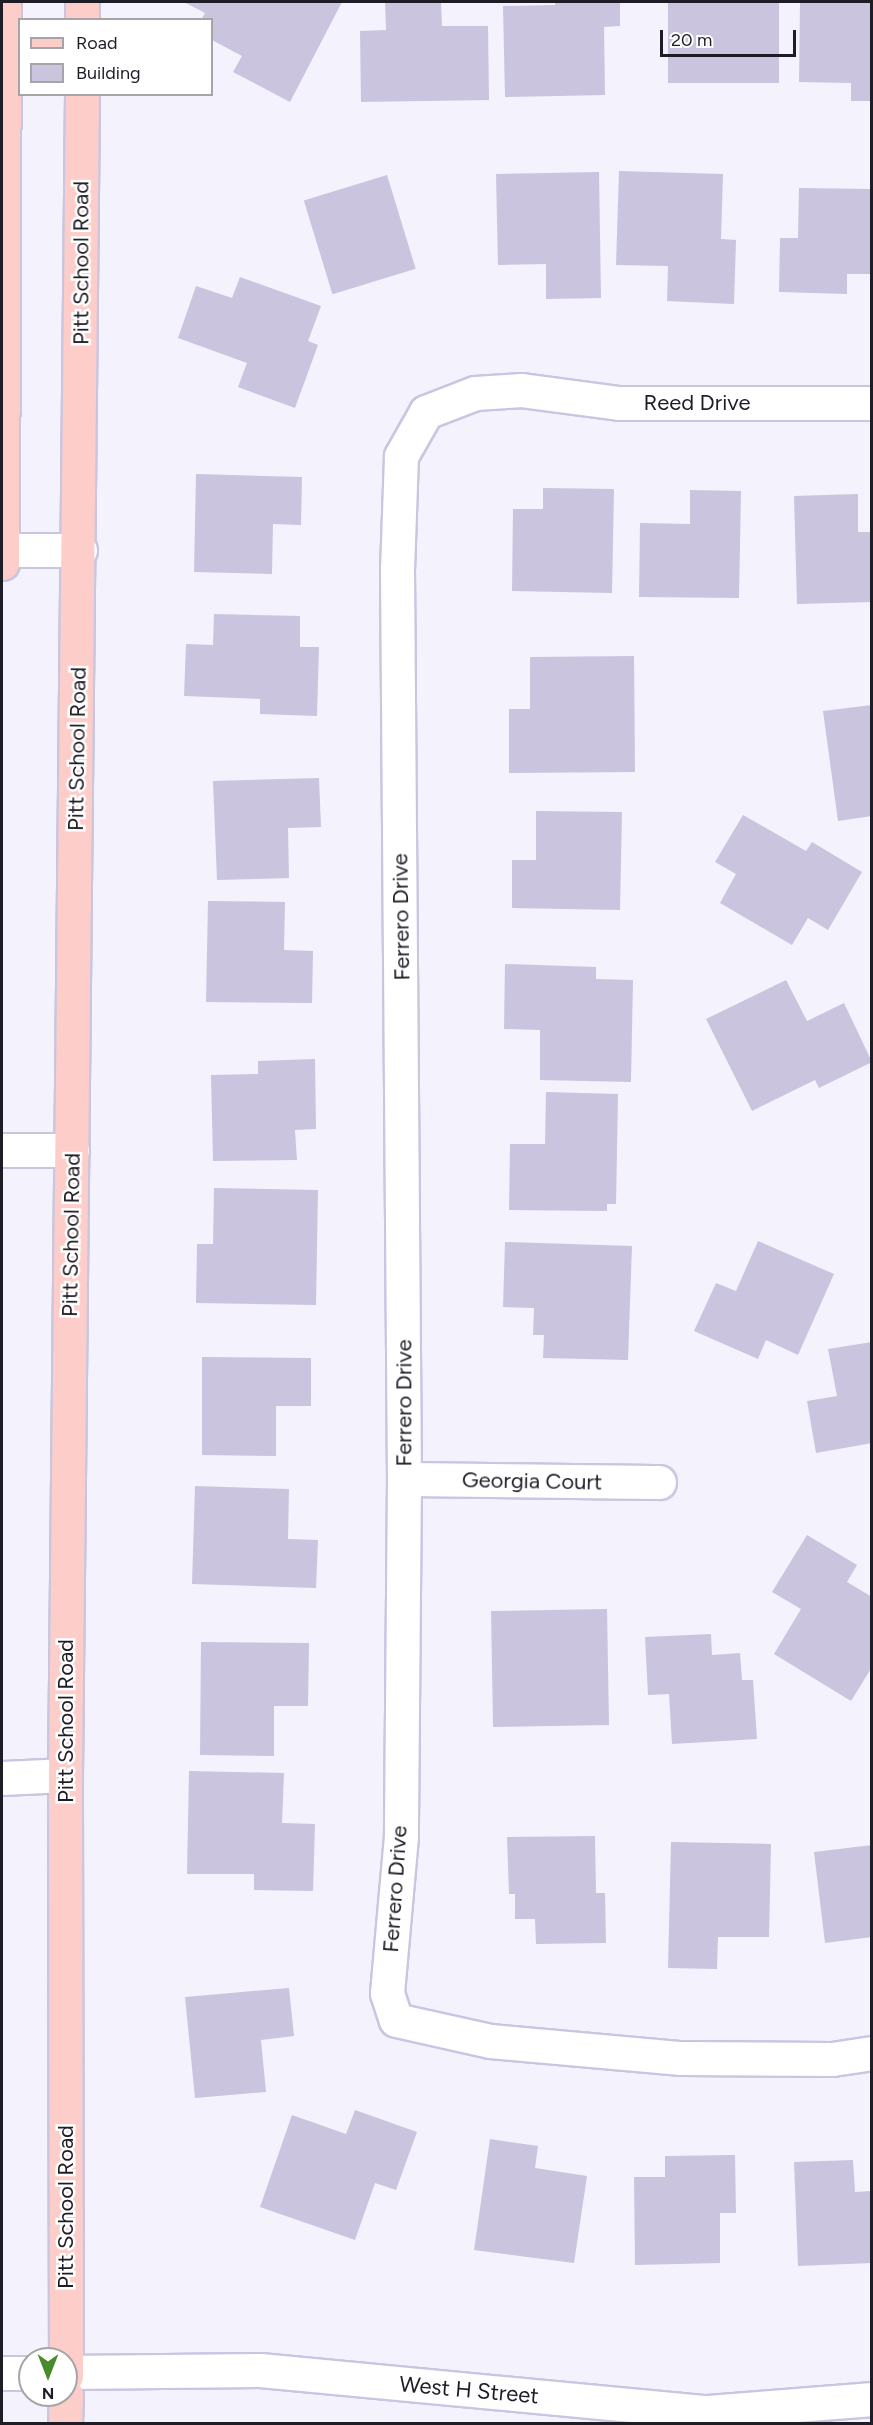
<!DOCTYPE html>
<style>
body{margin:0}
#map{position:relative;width:873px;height:2425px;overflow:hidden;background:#f3f2fd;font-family:Figtree,sans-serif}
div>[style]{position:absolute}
.building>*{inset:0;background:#cac4df;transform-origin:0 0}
.roads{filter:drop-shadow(2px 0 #c8c6e1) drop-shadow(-2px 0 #c8c6e1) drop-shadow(0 2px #c8c6e1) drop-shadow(0 -2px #c8c6e1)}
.minor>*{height:33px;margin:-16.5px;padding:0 16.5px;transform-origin:16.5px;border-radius:16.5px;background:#fff}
.major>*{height:33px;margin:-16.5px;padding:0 16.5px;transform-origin:16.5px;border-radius:16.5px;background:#fdcdc9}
span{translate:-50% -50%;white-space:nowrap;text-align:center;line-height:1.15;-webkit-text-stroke:5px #fff;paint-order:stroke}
.street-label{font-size:22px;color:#1e1d26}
.frame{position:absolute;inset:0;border:3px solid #1e1d26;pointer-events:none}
.legend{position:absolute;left:18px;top:18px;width:195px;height:78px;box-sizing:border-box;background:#fff;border:2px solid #a5a5a8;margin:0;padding:8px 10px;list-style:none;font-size:18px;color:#1e1d26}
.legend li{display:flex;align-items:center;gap:12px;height:30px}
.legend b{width:30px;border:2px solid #a5a5a8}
.north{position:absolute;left:18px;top:2347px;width:60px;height:60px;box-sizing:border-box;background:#fff;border:2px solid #a5a5a8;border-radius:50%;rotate:180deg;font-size:16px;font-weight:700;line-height:24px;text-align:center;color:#1e1d26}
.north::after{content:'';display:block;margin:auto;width:21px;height:27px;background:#488a2c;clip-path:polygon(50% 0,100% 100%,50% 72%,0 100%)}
.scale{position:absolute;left:660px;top:30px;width:136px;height:27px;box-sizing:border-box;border:3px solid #1e1d26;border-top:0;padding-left:8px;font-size:18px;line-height:21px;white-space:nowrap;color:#1e1d26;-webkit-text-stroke:4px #fff;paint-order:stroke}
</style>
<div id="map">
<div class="building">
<div style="clip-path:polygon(184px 2px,342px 2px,290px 102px,233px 72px,242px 56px,212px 40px,212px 20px,201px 20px,205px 13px)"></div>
<div style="clip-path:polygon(385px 2px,441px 2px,442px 26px,488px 26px,489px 100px,361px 102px,360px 31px,386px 30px)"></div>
<div style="clip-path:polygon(555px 2px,620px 2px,620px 26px,604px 27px,605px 95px,505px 97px,503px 6px,555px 5px)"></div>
<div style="left:668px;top:2px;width:111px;height:81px"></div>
<div style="clip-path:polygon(800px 2px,872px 2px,872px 101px,851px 101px,851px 83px,799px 82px)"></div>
<div style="clip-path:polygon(619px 171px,723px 174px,721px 239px,736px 240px,734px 304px,667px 301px,668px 266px,616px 265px)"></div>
<div style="clip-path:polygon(599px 172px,601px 298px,546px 299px,546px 264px,498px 265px,496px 174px)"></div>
<div style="left:387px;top:175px;width:98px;height:87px;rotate:73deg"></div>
<div style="clip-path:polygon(799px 188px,872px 189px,872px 274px,847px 274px,847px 294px,779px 292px,780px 238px,798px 238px)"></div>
<div style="clip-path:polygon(240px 277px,321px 306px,308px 341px,318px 345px,295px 408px,238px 387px,247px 363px,178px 338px,196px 286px,232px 298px)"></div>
<div style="clip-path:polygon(196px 474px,302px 477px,301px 525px,273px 524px,272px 574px,194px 572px)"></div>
<div style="clip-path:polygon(543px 488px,614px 489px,612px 593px,512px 591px,513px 509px,543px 509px)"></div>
<div style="clip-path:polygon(690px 490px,741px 491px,739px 598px,639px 597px,640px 523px,690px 524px)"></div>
<div style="clip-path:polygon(858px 494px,858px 532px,872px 532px,872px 602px,797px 604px,794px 496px)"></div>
<div style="clip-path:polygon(214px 614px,300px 616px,300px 647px,319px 647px,317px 716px,260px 714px,260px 699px,184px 696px,186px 644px,213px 645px)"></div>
<div style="clip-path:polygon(634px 656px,635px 772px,509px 773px,509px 709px,530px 709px,530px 657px)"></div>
<div style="clip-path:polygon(872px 705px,872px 816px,838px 821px,823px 711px)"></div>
<div style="clip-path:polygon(319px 778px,321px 827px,288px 828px,289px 878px,217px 880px,213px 781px)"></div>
<div style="clip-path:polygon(536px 811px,622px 812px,620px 910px,512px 908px,512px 860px,536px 860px)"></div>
<div style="clip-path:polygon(743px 815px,806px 851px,812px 842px,862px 872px,828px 930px,808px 918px,792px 945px,720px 903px,736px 874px,715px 862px)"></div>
<div style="clip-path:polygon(208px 901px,285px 902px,284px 950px,313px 951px,312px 1003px,206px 1002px)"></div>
<div style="clip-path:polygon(505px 964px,596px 967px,596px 979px,633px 980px,631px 1082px,540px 1080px,540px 1030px,504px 1029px)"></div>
<div style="clip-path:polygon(786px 980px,807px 1021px,844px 1003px,872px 1062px,819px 1088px,815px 1080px,752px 1111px,706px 1019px)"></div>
<div style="clip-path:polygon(315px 1059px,316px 1129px,295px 1130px,297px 1160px,213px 1161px,211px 1075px,258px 1074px,258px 1061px)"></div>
<div style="clip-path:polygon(546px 1092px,618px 1094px,616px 1204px,607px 1204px,607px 1211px,509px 1210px,510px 1144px,545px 1144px)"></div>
<div style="clip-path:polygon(214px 1188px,318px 1190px,316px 1305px,196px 1303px,197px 1244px,213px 1244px)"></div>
<div style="clip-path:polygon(758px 1241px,834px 1274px,798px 1355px,766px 1340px,758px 1359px,694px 1331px,716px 1283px,736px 1291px)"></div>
<div style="clip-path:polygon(505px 1242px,632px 1246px,628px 1360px,543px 1358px,544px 1335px,533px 1335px,534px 1308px,503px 1307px)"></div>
<div style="clip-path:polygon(872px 1342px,872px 1443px,816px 1453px,807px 1401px,837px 1396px,828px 1349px)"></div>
<div style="clip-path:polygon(202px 1357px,311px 1358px,311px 1406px,276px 1406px,276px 1456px,202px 1455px)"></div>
<div style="clip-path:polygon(195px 1486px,289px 1489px,288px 1539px,318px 1540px,316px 1588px,192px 1584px)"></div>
<div style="clip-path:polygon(807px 1535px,857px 1565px,847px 1582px,872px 1597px,872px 1667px,851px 1701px,774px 1654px,801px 1609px,772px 1592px)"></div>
<div style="left:607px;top:1609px;width:116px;height:116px;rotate:89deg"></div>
<div style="clip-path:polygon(711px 1634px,712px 1655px,740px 1653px,742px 1680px,753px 1680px,757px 1739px,672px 1744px,669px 1694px,648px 1695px,645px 1637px)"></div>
<div style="clip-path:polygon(201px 1642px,309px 1643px,308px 1706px,274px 1706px,274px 1756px,200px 1755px)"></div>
<div style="clip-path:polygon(189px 1771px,284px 1773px,282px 1823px,315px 1824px,313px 1891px,254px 1890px,254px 1874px,187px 1874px)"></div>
<div style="clip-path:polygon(595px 1836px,596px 1893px,605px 1893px,606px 1943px,536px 1944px,535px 1919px,515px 1919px,515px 1894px,509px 1894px,507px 1837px)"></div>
<div style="clip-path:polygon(671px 1842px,771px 1844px,769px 1937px,718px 1937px,717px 1969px,668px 1968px)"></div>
<div style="clip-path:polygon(872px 1845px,872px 1937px,825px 1943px,814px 1852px)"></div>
<div style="clip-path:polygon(289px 1988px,294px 2036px,261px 2040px,266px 2092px,195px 2098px,185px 1997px)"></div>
<div style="clip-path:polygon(355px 2110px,417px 2132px,396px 2190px,375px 2183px,355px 2240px,260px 2207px,292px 2115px,346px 2134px)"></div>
<div style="clip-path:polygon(490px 2139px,538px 2146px,535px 2168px,587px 2176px,574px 2263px,474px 2250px)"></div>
<div style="clip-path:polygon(735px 2155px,736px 2213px,720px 2213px,720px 2263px,635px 2265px,634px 2177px,665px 2177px,665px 2156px)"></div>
<div style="clip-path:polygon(853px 2160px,855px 2192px,872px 2191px,872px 2263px,798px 2266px,794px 2162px)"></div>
</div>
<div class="roads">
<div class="minor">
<div style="left:872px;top:403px;width:253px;rotate:180deg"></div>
<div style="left:619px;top:403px;width:98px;rotate:-172.4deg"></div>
<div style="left:522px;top:390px;width:47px;rotate:176.3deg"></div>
<div style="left:475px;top:393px;width:53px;rotate:158.8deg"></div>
<div style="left:426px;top:412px;width:51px;rotate:119.6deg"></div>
<div style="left:401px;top:456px;width:113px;rotate:92deg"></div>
<div style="left:397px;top:569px;width:910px;rotate:89.56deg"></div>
<div style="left:404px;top:1479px;width:357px;rotate:90.5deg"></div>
<div style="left:401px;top:1836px;width:158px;rotate:95.1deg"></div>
<div style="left:387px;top:1993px;width:28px;rotate:72deg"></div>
<div style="left:396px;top:2020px;width:96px;rotate:12.6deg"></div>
<div style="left:490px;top:2041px;width:192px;rotate:5.1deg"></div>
<div style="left:681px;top:2058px;width:151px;rotate:0.4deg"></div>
<div style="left:832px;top:2059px;width:40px;rotate:-8.5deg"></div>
<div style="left:2px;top:550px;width:78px"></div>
<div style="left:2px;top:1150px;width:70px"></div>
<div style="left:404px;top:1479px;width:255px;rotate:0.7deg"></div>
<div style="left:2px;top:1778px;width:63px;rotate:-2.7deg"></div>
<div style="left:66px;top:2372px;width:194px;rotate:-0.6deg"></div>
<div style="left:260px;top:2370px;width:450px;rotate:5.4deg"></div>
<div style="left:708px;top:2412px;width:165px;rotate:-4.5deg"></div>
<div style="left:2px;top:2373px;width:28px"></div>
</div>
<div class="major">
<div style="left:82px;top:20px;width:18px;rotate:-90deg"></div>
<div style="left:2px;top:563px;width:561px;rotate:-89.8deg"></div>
<div style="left:66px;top:2376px;width:601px;rotate:-90.1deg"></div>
<div style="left:65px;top:1775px;width:1681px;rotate:-89.42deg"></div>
<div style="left:65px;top:2424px;width:29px;rotate:-88deg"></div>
</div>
</div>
<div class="street-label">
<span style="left:81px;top:263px;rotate:-90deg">Pitt School Road</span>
<span style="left:697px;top:403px">Reed Drive</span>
<span style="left:77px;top:749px;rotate:-89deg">Pitt School Road</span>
<span style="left:401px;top:917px;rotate:-91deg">Ferrero Drive</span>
<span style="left:71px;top:1235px;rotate:-89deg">Pitt School Road</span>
<span style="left:404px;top:1403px;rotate:-90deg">Ferrero Drive</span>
<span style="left:532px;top:1481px;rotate:1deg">Georgia Court</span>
<span style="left:66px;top:1721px;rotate:-90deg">Pitt School Road</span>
<span style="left:395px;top:1889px;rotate:-86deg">Ferrero Drive</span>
<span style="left:66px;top:2207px;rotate:-90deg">Pitt School Road</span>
<span style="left:469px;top:2390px;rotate:5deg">West H Street</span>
</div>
<div class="frame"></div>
<ul class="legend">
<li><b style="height:8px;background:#fdcdc9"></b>Road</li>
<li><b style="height:16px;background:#cac4df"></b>Building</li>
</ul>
<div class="north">N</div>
<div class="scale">20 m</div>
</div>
